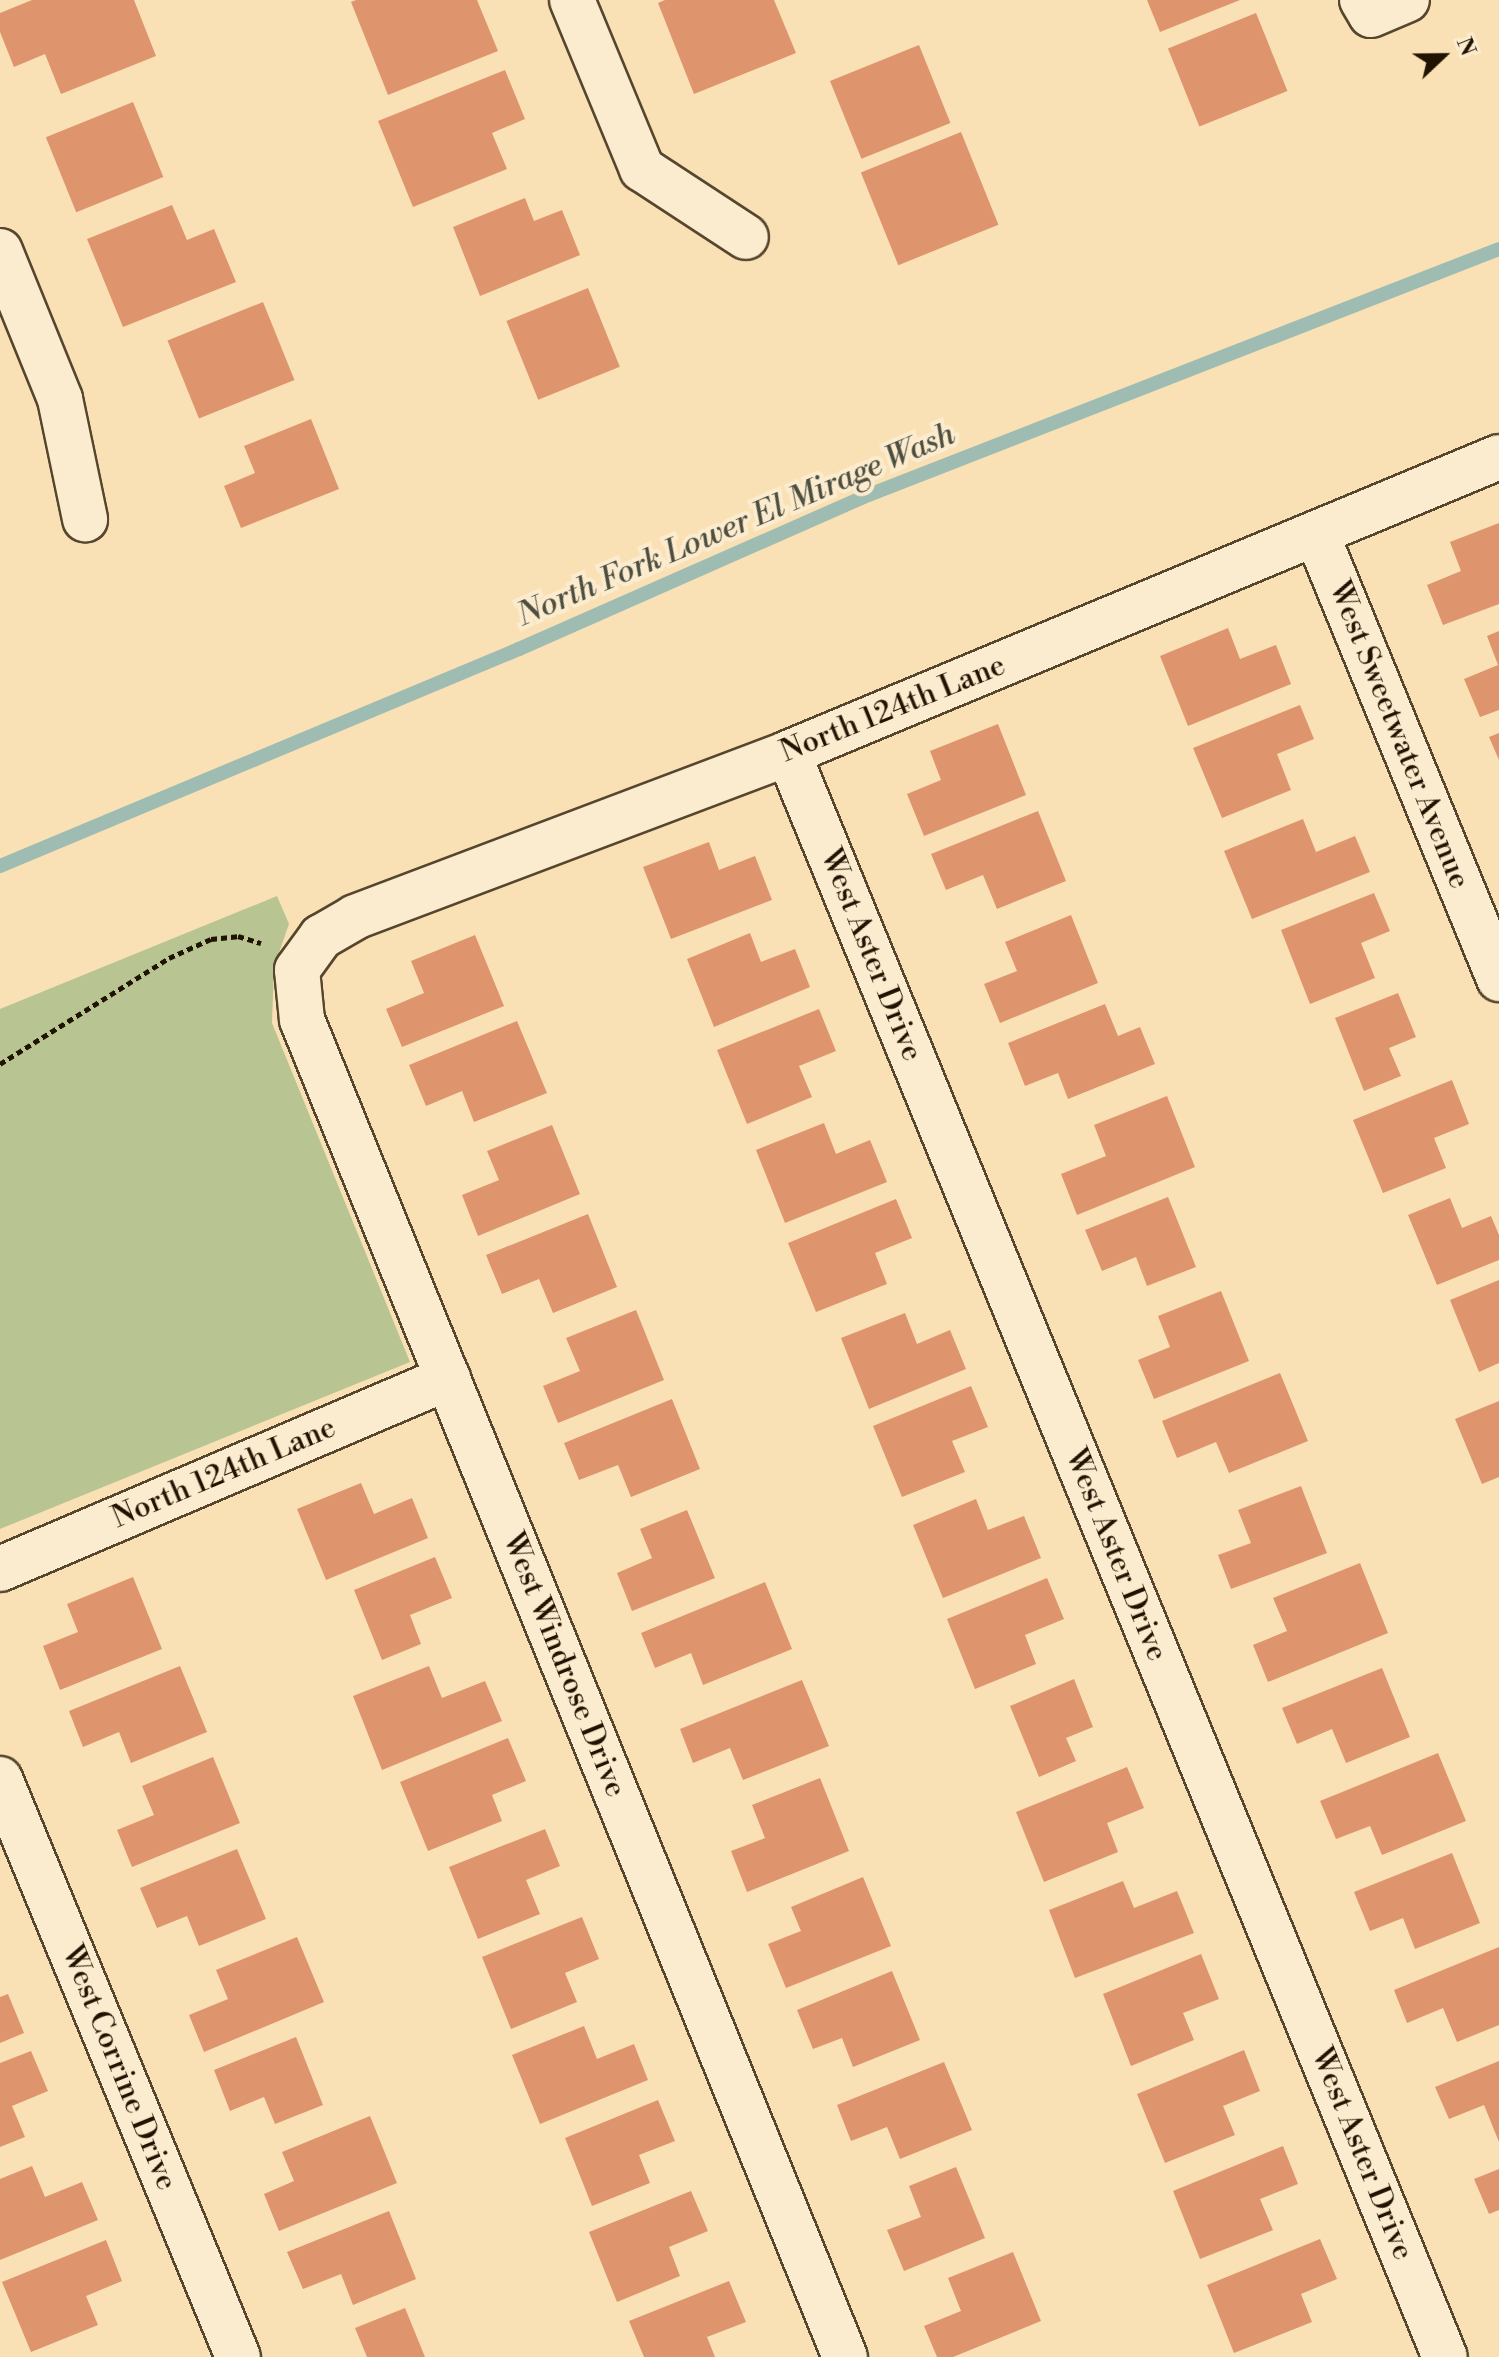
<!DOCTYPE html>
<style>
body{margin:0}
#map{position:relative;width:1499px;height:2357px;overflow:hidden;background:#fae1b5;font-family:"Libre Bodoni",serif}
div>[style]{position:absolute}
.green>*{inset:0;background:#b8c492}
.stream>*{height:14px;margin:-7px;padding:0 7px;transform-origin:7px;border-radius:7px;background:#9fbcb2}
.building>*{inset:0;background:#de946d;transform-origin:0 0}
.path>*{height:5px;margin-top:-2.5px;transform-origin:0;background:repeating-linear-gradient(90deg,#211301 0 6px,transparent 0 10px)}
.roads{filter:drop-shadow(2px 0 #57462e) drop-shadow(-2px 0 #57462e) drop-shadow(0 2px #57462e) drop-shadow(0 -2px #57462e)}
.street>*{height:44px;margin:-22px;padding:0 22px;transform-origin:22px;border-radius:22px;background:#fceccf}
span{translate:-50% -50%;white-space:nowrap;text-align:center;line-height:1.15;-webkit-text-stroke:8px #fceccf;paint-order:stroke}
.street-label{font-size:30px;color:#211301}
.water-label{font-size:32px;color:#4d4e3f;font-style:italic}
.north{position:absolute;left:1403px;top:16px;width:80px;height:80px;-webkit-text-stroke:6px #fceccf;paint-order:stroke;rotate:68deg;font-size:22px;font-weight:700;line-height:32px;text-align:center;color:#211301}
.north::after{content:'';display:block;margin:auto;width:28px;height:36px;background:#211301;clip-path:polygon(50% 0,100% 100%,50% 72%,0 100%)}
</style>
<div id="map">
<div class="green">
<div style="clip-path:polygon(277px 896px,289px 924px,274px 967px,272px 1023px,410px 1362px,0 1529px,0 1009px)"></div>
</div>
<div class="stream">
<div style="left:0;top:866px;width:563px;rotate:-22.69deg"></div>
<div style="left:519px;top:649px;width:374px;rotate:-23.8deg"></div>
<div style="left:861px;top:498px;width:685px;rotate:-21.32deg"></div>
</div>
<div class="building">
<div style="clip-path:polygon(32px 0,134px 0,156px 56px,61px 94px,45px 54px,14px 67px,0 32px,0 13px)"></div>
<div style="clip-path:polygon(356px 0,477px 0,498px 51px,388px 95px,351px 2px)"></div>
<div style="clip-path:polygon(665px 0,774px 0,796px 53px,694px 94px,658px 3px)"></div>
<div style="clip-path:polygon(1147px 0,1240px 0,1160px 32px)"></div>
<div style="left:1256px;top:13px;width:84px;height:95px;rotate:68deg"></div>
<div style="left:919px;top:45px;width:84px;height:96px;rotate:68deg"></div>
<div style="clip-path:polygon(505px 70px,525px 119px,492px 133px,507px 169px,413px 207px,378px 121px)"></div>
<div style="left:133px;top:102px;width:81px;height:94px;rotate:68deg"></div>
<div style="left:961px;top:132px;width:100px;height:108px;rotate:68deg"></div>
<div style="clip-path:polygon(525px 198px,534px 221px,562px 210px,580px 255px,480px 296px,453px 227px)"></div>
<div style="clip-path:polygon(172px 205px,187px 240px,214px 229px,236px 282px,123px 327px,87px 239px)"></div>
<div style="left:588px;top:288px;width:85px;height:88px;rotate:68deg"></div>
<div style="left:263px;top:302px;width:84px;height:103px;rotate:68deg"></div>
<div style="clip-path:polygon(311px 419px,339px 489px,241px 528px,224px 486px,255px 473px,244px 446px)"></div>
<div style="clip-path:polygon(1499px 523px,1499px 604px,1443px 625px,1427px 585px,1461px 571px,1450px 542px)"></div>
<div style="clip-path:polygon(1228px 628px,1240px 659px,1276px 645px,1291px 684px,1188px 726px,1160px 656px)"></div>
<div style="clip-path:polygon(1499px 631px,1499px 710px,1480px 717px,1464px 679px,1498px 665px,1487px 636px)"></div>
<div style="clip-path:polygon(1300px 705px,1314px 739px,1277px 754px,1291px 790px,1222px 818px,1193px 748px)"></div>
<div style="clip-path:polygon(998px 724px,1026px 795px,924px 836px,907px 794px,941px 780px,930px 751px)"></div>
<div style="clip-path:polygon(1499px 733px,1499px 760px,1489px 737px)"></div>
<div style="clip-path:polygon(1038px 811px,1066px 881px,997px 909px,983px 875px,946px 890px,931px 854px)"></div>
<div style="clip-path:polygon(1303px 819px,1316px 852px,1355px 836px,1370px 872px,1252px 919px,1224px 851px)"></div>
<div style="clip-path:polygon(709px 842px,719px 870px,755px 856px,772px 900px,671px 939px,643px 867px)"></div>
<div style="clip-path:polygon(1374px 893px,1390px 931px,1361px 943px,1375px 978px,1310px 1004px,1281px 930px)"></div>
<div style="clip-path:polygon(1071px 915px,1098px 983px,1000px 1023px,984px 984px,1017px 971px,1005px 942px)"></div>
<div style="clip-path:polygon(750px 933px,761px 962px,795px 949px,810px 987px,714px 1027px,687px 959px)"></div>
<div style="clip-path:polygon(475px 935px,504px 1006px,402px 1047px,386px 1009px,424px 993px,411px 961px)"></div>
<div style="clip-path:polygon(1398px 993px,1416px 1037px,1389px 1048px,1401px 1076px,1364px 1091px,1335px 1018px)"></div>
<div style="clip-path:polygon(1105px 1004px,1118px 1036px,1140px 1027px,1155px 1064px,1068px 1099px,1058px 1073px,1025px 1086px,1008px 1043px)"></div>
<div style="clip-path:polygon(819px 1009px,836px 1051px,799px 1066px,812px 1097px,747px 1124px,717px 1050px)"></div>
<div style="clip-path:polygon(517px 1021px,547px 1093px,474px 1122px,462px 1091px,426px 1106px,409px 1065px)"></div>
<div style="clip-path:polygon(1452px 1080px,1469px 1124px,1434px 1138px,1446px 1168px,1383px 1193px,1353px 1120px)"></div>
<div style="clip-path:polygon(1167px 1096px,1195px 1167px,1077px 1215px,1061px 1174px,1106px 1156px,1094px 1125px)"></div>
<div style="clip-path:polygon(824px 1123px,836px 1154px,870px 1140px,887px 1182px,785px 1223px,756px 1150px)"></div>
<div style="clip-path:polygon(552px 1125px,580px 1194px,478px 1236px,462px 1195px,499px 1180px,487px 1151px)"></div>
<div style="clip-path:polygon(1168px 1197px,1196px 1267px,1147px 1286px,1136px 1257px,1102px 1271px,1085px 1230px)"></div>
<div style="clip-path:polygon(1450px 1198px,1462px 1228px,1491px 1216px,1499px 1235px,1499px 1260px,1437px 1285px,1408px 1215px)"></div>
<div style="clip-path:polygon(896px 1199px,912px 1238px,875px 1253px,887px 1284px,816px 1312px,788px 1243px)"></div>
<div style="clip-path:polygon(588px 1214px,617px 1287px,553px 1313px,539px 1279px,502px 1294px,486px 1255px)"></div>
<div style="clip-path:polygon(1499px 1280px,1499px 1363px,1479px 1372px,1450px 1300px)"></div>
<div style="clip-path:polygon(1221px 1291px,1249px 1361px,1154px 1399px,1138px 1360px,1170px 1347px,1158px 1316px)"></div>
<div style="clip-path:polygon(636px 1310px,664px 1380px,558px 1423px,543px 1386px,580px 1371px,566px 1338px)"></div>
<div style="clip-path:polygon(905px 1313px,917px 1344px,950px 1330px,966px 1369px,869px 1409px,841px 1338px)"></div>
<div style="clip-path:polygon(1280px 1373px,1308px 1441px,1229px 1473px,1216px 1442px,1177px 1458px,1162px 1421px)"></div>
<div style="clip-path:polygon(971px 1386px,988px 1427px,952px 1441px,965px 1472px,902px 1497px,873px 1426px)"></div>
<div style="clip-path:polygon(672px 1399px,700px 1469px,631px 1497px,618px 1465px,579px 1480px,564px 1443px)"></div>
<div style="clip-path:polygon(1499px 1401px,1499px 1477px,1482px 1484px,1455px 1419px)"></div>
<div style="clip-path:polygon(361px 1483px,374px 1514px,412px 1498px,428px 1538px,326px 1580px,297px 1509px)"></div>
<div style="clip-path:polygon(1301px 1486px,1327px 1553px,1231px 1589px,1218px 1555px,1251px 1543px,1238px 1510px)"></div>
<div style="clip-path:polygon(976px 1499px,988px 1530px,1024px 1516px,1041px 1558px,943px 1598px,913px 1525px)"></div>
<div style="clip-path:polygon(687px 1510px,715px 1578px,632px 1611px,617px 1573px,652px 1558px,640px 1529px)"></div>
<div style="clip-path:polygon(435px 1557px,452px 1598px,410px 1615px,421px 1644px,382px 1660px,354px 1590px)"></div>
<div style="clip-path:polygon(1360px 1563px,1388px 1633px,1268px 1682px,1253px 1645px,1287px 1631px,1273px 1598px)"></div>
<div style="clip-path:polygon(133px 1577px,162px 1649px,60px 1690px,43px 1646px,78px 1632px,67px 1604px)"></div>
<div style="clip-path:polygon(1047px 1578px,1064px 1619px,1025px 1635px,1036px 1664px,975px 1689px,947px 1619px)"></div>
<div style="clip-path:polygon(765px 1582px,792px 1649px,703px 1685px,691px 1653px,655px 1668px,641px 1633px)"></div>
<div style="clip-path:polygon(180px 1666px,207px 1732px,131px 1763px,119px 1732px,83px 1747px,69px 1711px)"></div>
<div style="clip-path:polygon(429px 1666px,442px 1698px,485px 1681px,502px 1721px,382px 1770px,353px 1696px)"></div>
<div style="clip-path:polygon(1382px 1668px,1410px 1737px,1346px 1763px,1332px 1729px,1297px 1744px,1282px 1708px)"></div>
<div style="clip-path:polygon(1074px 1679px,1093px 1727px,1066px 1738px,1076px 1761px,1039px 1777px,1010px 1706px)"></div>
<div style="clip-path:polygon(802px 1680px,829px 1746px,743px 1780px,730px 1748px,693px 1763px,680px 1729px)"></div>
<div style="clip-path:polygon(508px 1738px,526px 1781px,492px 1795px,502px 1821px,428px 1851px,400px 1782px)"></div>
<div style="clip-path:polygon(1438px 1753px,1466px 1821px,1382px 1855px,1370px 1826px,1336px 1839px,1320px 1801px)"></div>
<div style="clip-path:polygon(213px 1757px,240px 1823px,132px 1867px,117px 1830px,154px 1815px,142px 1786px)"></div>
<div style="clip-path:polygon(1127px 1767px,1144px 1808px,1107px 1823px,1118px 1852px,1044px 1882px,1016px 1812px)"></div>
<div style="clip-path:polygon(820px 1778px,849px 1851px,747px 1892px,731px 1851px,765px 1838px,752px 1805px)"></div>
<div style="clip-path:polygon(545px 1829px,560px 1866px,526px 1880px,540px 1914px,478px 1939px,449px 1867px)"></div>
<div style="clip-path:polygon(237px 1849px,266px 1919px,199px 1946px,187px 1916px,157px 1928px,140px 1888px)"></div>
<div style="clip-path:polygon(1452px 1853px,1480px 1923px,1415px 1949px,1403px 1918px,1370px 1931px,1354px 1892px)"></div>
<div style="clip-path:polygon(863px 1877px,891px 1946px,786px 1988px,768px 1944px,801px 1931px,791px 1907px)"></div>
<div style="clip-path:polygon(1123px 1881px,1134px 1908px,1177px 1891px,1194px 1933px,1075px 1978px,1049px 1910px)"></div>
<div style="clip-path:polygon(582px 1917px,599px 1959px,565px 1973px,577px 2002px,511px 2029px,482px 1957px)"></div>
<div style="clip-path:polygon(297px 1937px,324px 2002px,204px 2052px,189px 2015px,228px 1999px,216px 1970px)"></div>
<div style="clip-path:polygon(1499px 1947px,1499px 2025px,1457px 2042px,1443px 2008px,1407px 2023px,1394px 1990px)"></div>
<div style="clip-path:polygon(1201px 1954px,1219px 1999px,1183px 2013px,1194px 2040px,1131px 2066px,1103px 1994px)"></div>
<div style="clip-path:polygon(892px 1971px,920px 2040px,853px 2067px,842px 2038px,813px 2049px,797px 2010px)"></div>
<div style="clip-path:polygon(8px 1994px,24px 2033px,0 2043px,0 1997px)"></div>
<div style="clip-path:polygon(584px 2026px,597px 2059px,634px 2044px,648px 2080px,540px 2124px,512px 2055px)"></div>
<div style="clip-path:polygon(296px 2037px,323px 2105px,275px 2124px,264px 2097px,230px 2111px,214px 2070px)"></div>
<div style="clip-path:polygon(1244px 2050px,1260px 2091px,1223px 2106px,1235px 2135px,1165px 2163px,1137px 2094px)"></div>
<div style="clip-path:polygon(31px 2051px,48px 2091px,12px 2106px,25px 2137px,0 2147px,0 2063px)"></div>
<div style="clip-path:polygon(1499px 2061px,1499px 2142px,1484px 2105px,1449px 2119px,1435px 2087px)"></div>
<div style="clip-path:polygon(944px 2062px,972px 2130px,900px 2159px,887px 2127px,851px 2141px,837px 2105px)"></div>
<div style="clip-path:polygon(658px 2100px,675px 2141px,639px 2155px,650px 2183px,592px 2206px,565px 2138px)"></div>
<div style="clip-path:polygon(370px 2116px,397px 2183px,279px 2231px,264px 2194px,294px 2181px,282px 2152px)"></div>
<div style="clip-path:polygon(1283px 2146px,1298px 2184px,1260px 2199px,1273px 2230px,1200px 2259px,1173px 2191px)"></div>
<div style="clip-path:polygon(32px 2166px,45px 2197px,82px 2182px,98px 2220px,0 2260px,0 2179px)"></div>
<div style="clip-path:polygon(956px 2167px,985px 2238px,904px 2271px,887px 2230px,921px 2217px,909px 2186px)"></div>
<div style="clip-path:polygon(1499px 2169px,1499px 2210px,1489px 2214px,1474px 2179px)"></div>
<div style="clip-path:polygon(691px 2191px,708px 2231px,669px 2247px,680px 2276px,617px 2302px,589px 2232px)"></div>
<div style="clip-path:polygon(389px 2211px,416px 2279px,353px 2305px,341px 2274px,303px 2289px,287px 2252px)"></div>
<div style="clip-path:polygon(1320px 2239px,1337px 2279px,1301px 2294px,1312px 2322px,1234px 2353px,1207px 2285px)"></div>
<div style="clip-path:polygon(106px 2240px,122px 2281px,86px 2296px,98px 2325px,31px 2352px,2px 2282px)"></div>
<div style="clip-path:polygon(1013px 2252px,1041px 2321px,953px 2357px,937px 2357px,924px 2326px,961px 2311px,948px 2278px)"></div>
<div style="clip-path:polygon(729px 2281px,746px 2322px,707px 2337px,715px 2357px,644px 2357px,629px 2321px)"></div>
<div style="clip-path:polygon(405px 2308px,425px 2357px,367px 2357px,355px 2328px)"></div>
</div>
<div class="path">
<div style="left:0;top:1064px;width:199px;rotate:-32.1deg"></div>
<div style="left:169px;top:958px;width:46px;rotate:-24.3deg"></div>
<div style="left:211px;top:939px;width:27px;rotate:-6deg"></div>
<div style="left:238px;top:936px;width:24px;rotate:17deg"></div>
</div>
<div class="roads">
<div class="street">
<div style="left:572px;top:0;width:183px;rotate:67.5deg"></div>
<div style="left:642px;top:169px;width:124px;rotate:33.2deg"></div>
<div style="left:1362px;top:0;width:17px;rotate:59deg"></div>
<div style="left:1371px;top:15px;width:39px;rotate:-23deg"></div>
<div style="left:0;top:251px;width:160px;rotate:67.9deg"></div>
<div style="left:60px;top:399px;width:123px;rotate:78.2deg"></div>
<div style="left:1317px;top:535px;width:480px;rotate:67.7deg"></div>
<div style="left:788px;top:753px;width:1733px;rotate:67.73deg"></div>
<div style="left:0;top:1569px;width:487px;rotate:-23.1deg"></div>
<div style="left:0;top:1779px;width:625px;rotate:67.62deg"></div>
<div style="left:845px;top:2357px;width:1443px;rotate:-112.1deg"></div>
<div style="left:302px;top:1020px;width:50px;rotate:-95.7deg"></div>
<div style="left:297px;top:970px;width:41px;rotate:-54deg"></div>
<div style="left:321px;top:937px;width:39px;rotate:-30deg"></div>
<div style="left:355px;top:917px;width:463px;rotate:-20.7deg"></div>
<div style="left:788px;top:753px;width:770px;rotate:-22.6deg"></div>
</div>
</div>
<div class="street-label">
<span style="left:893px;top:709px;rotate:-22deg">North 124th Lane</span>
<span style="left:1399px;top:735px;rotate:68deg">West Sweetwater Avenue</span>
<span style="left:871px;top:955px;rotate:68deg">West Aster Drive</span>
<span style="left:224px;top:1473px;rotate:-23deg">North 124th Lane</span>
<span style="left:1116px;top:1555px;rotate:68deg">West Aster Drive</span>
<span style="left:564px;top:1665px;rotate:68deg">West Windrose Drive</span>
<span style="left:119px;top:2068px;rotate:68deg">West Corrine Drive</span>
<span style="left:1362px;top:2154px;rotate:68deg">West Aster Drive</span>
</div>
<div class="water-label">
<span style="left:736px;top:525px;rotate:-23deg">North Fork Lower El Mirage Wash</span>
</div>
<div class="north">N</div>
</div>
